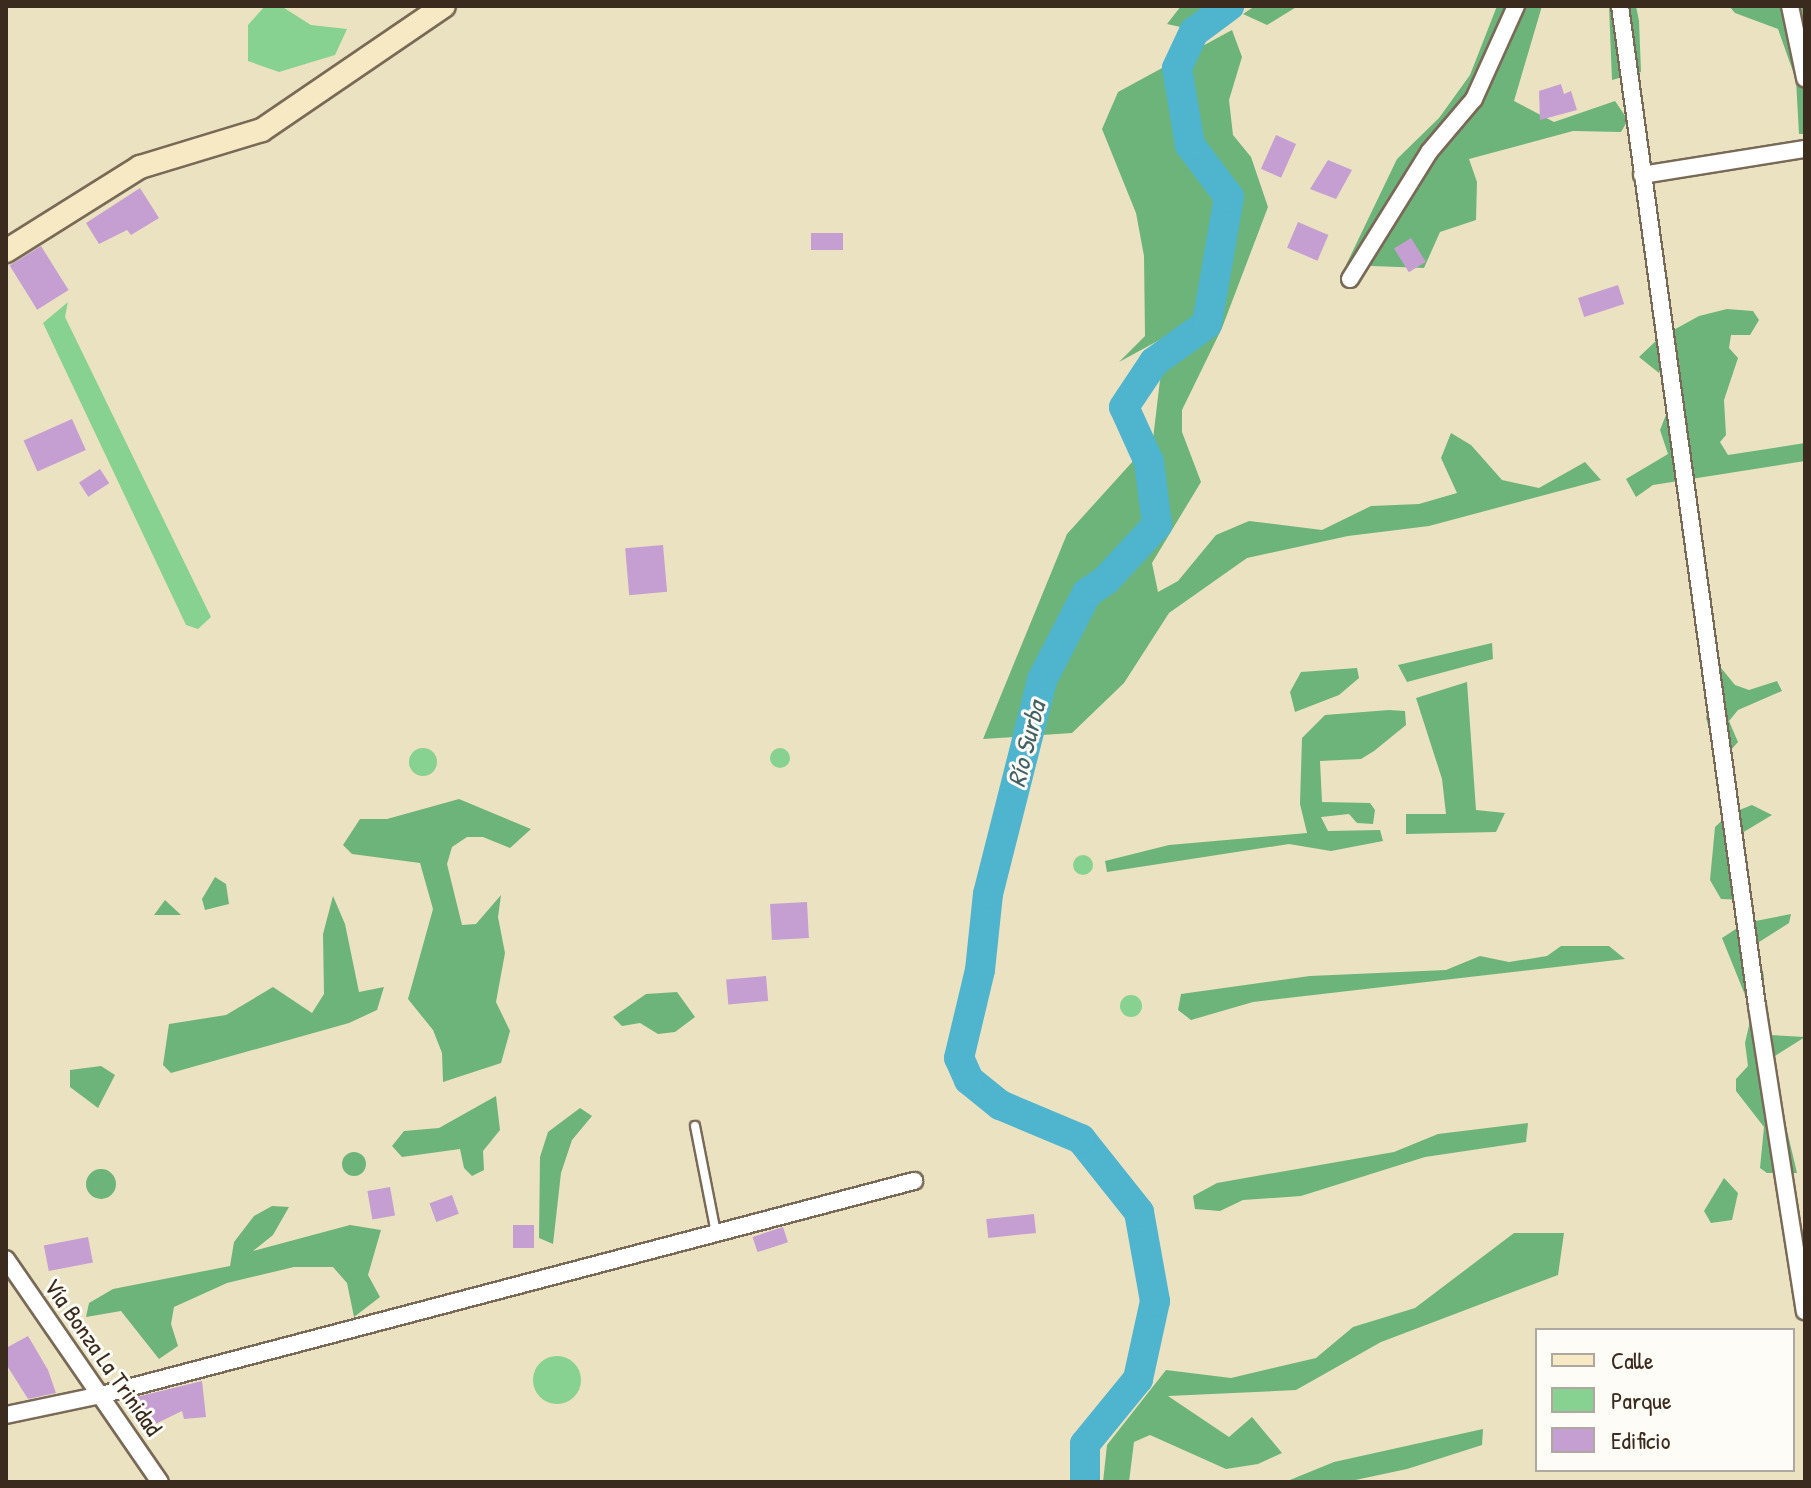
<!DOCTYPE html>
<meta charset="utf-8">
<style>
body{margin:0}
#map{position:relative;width:1811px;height:1488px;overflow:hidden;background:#ebe2c2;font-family:"Patrick Hand",sans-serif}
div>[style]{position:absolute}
.green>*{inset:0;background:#87d290}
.round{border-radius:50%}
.forest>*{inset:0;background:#6db47a}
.river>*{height:30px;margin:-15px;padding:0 15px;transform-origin:15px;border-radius:15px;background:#4fb4ce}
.building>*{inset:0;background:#c59fd1;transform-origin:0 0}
.roads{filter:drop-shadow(2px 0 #796a57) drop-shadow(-2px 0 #796a57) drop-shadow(0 2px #796a57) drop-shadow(0 -2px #796a57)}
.lane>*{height:8px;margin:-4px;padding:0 4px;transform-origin:4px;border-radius:4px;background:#fff}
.street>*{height:16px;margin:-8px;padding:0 8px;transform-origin:8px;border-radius:8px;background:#fff}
.secondary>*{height:22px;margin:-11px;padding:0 11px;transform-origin:11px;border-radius:11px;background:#f7e9c3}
span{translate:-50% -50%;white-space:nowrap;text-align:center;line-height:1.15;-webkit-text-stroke:6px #fdfcf7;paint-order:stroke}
.street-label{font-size:24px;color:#3b2a1e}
.water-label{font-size:26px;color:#436164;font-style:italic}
.frame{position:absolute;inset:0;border:8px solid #3b2a1e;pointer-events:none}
.legend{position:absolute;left:1535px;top:1328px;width:260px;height:144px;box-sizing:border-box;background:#fdfcf7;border:2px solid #afa8a0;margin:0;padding:10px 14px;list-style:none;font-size:24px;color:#3b2a1e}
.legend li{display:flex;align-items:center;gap:16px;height:40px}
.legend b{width:40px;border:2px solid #afa8a0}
</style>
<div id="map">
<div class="green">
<div style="clip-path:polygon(265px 6px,281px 6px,311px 25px,347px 29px,335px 55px,279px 72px,248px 61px,248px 25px)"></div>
<div style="clip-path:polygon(68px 302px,65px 317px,211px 617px,198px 629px,186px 625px,43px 323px)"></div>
<div class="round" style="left:409px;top:748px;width:28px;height:28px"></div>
<div class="round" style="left:770px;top:748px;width:20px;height:20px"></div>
<div class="round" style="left:1073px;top:855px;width:20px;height:20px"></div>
<div class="round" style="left:1120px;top:995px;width:22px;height:22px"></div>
<div class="round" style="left:533px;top:1356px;width:48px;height:48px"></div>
</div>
<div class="forest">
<div style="clip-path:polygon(1181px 6px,1215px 6px,1185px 28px,1167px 24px)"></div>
<div style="clip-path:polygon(1255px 6px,1298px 6px,1267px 25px,1243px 14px)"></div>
<div style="clip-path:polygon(1497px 6px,1542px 6px,1514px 101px,1554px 122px,1615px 101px,1628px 120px,1621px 132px,1573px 131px,1469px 159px,1477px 182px,1476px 220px,1440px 232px,1424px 268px,1346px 265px,1397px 159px,1439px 118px,1470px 75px)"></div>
<div style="clip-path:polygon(1609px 6px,1636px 6px,1639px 21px,1641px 72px,1612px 80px)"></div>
<div style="clip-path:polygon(1729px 6px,1804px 6px,1805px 134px,1799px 134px,1796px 80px,1778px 29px,1735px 13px)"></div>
<div style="clip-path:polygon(1232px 30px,1242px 57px,1229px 100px,1233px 135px,1251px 157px,1268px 207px,1222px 328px,1182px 410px,1182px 432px,1201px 482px,1152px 563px,1158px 592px,1178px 581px,1216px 535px,1249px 521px,1322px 530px,1371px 506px,1419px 504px,1457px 493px,1441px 458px,1451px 433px,1471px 445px,1502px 480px,1539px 488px,1585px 462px,1601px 480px,1429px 526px,1348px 536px,1247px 558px,1169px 613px,1124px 683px,1072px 733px,983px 739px,1067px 534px,1153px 439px,1160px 380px,1176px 331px,1119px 362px,1145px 336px,1144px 256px,1136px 213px,1102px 129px,1118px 92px)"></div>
<div style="clip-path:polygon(1727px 309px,1753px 311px,1759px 320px,1750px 335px,1731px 335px,1729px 348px,1738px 358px,1724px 400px,1726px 435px,1720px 442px,1728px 455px,1805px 443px,1805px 461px,1653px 485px,1636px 497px,1626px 479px,1668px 454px,1660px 430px,1680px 379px,1679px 360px,1664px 362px,1659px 373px,1639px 357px,1659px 338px,1699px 316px)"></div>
<div style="clip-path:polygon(1492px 643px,1493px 659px,1407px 682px,1398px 665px)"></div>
<div style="clip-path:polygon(1717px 663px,1735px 685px,1749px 690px,1777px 681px,1782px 691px,1738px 710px,1729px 721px,1738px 742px,1719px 763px,1706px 718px)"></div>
<div style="clip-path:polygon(1357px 668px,1359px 678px,1339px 695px,1295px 712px,1290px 692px,1301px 672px)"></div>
<div style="clip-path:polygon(1467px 682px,1476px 810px,1505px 813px,1496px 832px,1406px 834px,1406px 814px,1446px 814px,1442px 779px,1416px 698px)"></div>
<div style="clip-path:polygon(1389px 710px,1405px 711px,1406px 725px,1374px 751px,1361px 759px,1320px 761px,1322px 802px,1370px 803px,1375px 810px,1373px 824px,1357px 823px,1349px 814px,1321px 817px,1328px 831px,1380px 830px,1383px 841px,1331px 851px,1289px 844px,1107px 872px,1105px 861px,1169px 845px,1307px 833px,1300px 804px,1302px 738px,1325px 715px)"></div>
<div style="clip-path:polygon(459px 799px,531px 829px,510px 848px,483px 837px,467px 837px,452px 847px,447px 864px,462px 925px,476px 924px,501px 895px,498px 917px,505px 953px,496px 1002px,510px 1031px,501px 1063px,443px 1082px,442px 1053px,433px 1030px,408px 999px,433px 909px,420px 863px,352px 854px,343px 845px,360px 819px,387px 819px)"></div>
<div style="clip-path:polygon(1752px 805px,1772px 815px,1742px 833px,1749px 873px,1746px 900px,1721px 899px,1710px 880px,1715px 827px,1729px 814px)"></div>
<div style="clip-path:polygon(215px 877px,226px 884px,229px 904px,205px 910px,202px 899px)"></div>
<div style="clip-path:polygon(333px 896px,345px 924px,359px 992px,384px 987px,377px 1010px,349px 1023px,171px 1073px,163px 1065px,169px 1024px,226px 1015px,273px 987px,312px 1013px,324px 994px,323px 934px)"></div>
<div style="clip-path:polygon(165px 900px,181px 915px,154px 915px)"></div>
<div style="clip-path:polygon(1791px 914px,1789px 923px,1756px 944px,1764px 976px,1760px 996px,1745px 995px,1722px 938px,1745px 923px)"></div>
<div style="clip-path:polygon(1561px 946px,1609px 946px,1625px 959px,1253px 1002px,1191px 1020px,1178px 1010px,1181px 994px,1310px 976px,1446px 970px,1480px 956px,1509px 962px,1547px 956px)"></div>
<div style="clip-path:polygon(677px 992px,695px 1017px,675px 1032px,658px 1034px,640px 1023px,622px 1026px,613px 1017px,646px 994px)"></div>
<div style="clip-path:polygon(1764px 1017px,1771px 1035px,1805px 1037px,1775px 1056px,1773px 1071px,1797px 1173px,1767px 1173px,1760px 1168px,1764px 1127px,1736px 1091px,1736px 1079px,1748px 1066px,1745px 1043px,1750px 1021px)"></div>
<div style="clip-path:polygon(101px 1066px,115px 1075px,98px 1108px,70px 1087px,70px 1070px)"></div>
<div style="clip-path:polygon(496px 1096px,500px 1130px,483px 1151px,484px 1170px,472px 1176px,464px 1168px,460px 1149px,402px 1157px,392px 1146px,404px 1131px,439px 1128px)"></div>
<div style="clip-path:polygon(580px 1108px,592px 1116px,572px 1140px,561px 1173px,553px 1244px,539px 1238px,540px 1157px,548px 1132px)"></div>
<div style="clip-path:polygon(1528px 1123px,1526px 1142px,1425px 1157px,1301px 1196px,1243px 1200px,1220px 1211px,1195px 1209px,1193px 1196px,1217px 1183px,1394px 1152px,1438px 1134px)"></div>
<div class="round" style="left:342px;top:1152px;width:24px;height:24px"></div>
<div class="round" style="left:86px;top:1169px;width:30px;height:30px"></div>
<div style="clip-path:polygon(1724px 1178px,1738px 1193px,1732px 1220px,1711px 1223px,1704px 1211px)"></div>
<div style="clip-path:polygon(272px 1206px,289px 1207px,273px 1235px,253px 1251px,350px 1225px,381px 1230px,368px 1275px,380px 1297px,354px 1317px,347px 1283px,333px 1267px,294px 1267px,227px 1283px,174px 1307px,171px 1324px,178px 1346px,159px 1359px,121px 1311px,86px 1317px,89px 1303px,113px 1289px,230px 1266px,234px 1242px,254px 1216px)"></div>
<div style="clip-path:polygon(1514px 1233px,1564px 1233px,1558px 1275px,1381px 1342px,1296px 1390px,1168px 1396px,1229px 1437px,1252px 1417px,1282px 1453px,1258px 1464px,1226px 1469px,1150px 1435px,1134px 1442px,1129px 1482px,1103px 1482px,1107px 1445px,1166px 1370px,1231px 1378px,1316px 1358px,1353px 1327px,1415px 1308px)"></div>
<div style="clip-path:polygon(1483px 1429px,1482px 1445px,1407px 1469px,1346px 1482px,1285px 1482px,1334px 1462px)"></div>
</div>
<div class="river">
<div style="left:1085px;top:1482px;width:38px;rotate:-90deg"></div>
<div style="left:1085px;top:1444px;width:84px;rotate:-50.8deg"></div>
<div style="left:1138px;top:1379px;width:80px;rotate:-77.7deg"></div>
<div style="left:1155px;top:1301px;width:90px;rotate:-100.2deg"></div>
<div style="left:1139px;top:1212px;width:93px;rotate:-128.5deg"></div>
<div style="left:1081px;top:1139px;width:88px;rotate:-157.2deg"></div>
<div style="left:1000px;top:1105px;width:40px;rotate:-141deg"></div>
<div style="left:969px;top:1080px;width:24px;rotate:-114deg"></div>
<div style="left:959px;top:1058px;width:90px;rotate:-76.6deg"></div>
<div style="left:980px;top:970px;width:76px;rotate:-84deg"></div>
<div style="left:988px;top:894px;width:221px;rotate:-75.8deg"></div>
<div style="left:1042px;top:680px;width:98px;rotate:-62.7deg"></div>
<div style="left:1087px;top:593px;width:23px;rotate:-34deg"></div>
<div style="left:1106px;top:580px;width:75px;rotate:-47.2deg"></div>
<div style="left:1157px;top:525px;width:64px;rotate:-97.2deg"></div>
<div style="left:1149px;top:462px;width:60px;rotate:-114.4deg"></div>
<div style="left:1124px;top:407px;width:54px;rotate:-56.3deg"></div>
<div style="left:1154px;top:362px;width:65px;rotate:-35.6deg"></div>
<div style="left:1207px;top:324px;width:129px;rotate:-80.2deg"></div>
<div style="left:1229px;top:197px;width:65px;rotate:-126.9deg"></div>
<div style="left:1190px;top:145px;width:78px;rotate:-99.6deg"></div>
<div style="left:1177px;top:68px;width:40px;rotate:-65deg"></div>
<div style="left:1194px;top:32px;width:44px;rotate:-36.6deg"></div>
</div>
<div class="building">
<div style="clip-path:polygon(1561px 84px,1564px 94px,1571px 91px,1577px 110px,1540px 120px,1539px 91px)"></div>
<div style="left:1276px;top:135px;width:22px;height:37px;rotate:24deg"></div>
<div style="clip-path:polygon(1328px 160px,1352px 170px,1336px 199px,1310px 189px)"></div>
<div style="clip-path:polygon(140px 188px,159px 218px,131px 235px,127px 230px,99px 244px,86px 223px)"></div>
<div style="left:1298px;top:222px;width:33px;height:28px;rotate:23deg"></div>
<div style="left:843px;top:233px;width:17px;height:32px;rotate:90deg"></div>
<div style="left:1411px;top:238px;width:28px;height:20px;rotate:58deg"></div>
<div style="left:41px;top:246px;width:52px;height:37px;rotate:58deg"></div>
<div style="left:1618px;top:285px;width:20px;height:42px;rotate:72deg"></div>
<div style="left:72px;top:419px;width:34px;height:53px;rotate:66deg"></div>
<div style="left:100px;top:469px;width:17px;height:25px;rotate:57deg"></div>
<div style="left:663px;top:545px;width:47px;height:38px;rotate:85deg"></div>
<div style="left:807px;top:902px;width:36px;height:37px;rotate:87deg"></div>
<div style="left:766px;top:976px;width:25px;height:40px;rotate:85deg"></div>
<div style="left:390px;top:1187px;width:29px;height:23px;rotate:80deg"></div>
<div style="left:452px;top:1195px;width:20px;height:24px;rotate:70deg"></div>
<div style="left:1034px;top:1214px;width:19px;height:48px;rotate:84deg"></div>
<div style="left:513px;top:1225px;width:21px;height:23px"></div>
<div style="left:783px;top:1227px;width:16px;height:32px;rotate:72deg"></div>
<div style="left:88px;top:1237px;width:26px;height:45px;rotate:79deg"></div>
<div style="clip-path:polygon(28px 1336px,48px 1370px,56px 1393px,28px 1399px,6px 1364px,6px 1348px)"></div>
<div style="clip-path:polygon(202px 1381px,206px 1417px,184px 1419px,182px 1411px,147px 1428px,128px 1399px)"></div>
</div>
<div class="roads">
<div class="lane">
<div style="left:695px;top:1126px;width:109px;rotate:78.9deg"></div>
</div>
<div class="street">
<div style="left:1620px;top:6px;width:1009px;rotate:82.2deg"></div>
<div style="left:1757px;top:1006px;width:309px;rotate:81.1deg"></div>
<div style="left:1790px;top:6px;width:74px;rotate:78.2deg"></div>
<div style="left:1642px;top:175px;width:165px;rotate:-9.1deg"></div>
<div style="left:1350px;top:279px;width:150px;rotate:-58.1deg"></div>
<div style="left:1429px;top:152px;width:70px;rotate:-49.7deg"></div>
<div style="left:1474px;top:99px;width:102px;rotate:-65.7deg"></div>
<div style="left:6px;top:1259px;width:271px;rotate:55.4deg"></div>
<div style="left:6px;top:1415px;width:97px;rotate:-11.9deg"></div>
<div style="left:101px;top:1395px;width:841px;rotate:-14.75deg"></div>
</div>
<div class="secondary">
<div style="left:6px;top:251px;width:158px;rotate:-32.1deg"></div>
<div style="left:140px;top:167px;width:127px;rotate:-16.9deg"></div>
<div style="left:262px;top:130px;width:220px;rotate:-34.3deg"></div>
</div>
</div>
<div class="street-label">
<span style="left:103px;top:1357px;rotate:55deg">Vía Bonza La Trinidad</span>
</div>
<div class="water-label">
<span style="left:1026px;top:744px;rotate:-76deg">Río Surba</span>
</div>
<div class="frame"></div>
<ul class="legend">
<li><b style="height:10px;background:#f7e9c3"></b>Calle</li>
<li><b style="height:22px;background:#87d290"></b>Parque</li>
<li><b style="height:22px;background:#c59fd1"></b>Edificio</li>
</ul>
</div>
